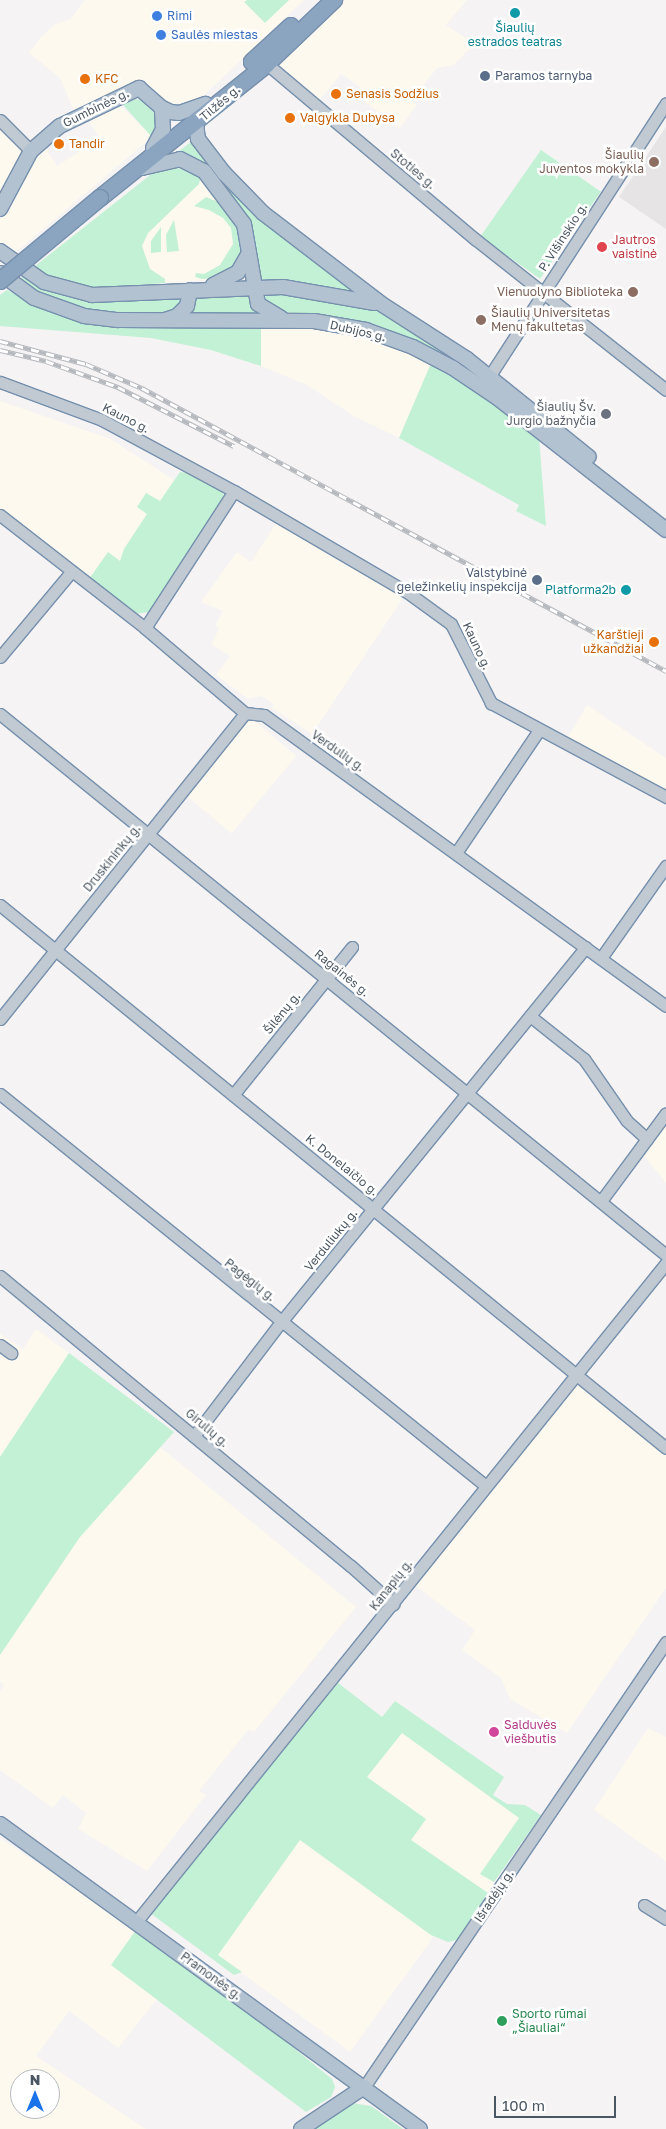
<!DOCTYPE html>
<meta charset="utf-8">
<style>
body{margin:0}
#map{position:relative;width:666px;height:2129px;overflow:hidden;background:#f5f3f3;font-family:"Golos Text",sans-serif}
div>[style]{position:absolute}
.commercial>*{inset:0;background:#fdf9ef;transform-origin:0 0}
.education>*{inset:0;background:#e6e4e5}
.green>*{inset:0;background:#c3f1d5;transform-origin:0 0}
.roads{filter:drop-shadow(1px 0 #7690ad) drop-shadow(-1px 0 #7690ad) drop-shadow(0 1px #7690ad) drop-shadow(0 -1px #7690ad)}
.minor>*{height:11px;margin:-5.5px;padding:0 5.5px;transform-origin:5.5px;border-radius:5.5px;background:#c1cad2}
.major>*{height:14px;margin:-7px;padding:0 7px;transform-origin:7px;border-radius:7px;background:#b3c2d1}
.highway>*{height:16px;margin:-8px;padding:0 8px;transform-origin:8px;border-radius:8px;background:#8ba5c1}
.rail>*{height:4.5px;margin-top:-2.25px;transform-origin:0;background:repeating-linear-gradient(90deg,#fff 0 8px,#b5b8bd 0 16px);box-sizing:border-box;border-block:1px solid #b5b8bd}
.bridges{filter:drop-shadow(1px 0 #7690ad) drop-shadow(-1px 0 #7690ad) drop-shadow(0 1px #7690ad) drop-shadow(0 -1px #7690ad)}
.highway-bridge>*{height:16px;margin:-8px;padding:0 8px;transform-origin:8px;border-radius:8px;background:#8ba5c1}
.dots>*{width:14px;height:14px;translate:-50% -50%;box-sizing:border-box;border:2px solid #fff;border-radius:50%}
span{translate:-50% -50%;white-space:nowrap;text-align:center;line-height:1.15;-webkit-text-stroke:5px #fff;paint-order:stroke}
.shop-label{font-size:12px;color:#366cbe}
.left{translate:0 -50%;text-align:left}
.culture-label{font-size:12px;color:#0d838f}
.right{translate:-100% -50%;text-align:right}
.service-label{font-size:12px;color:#4e5e75}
.food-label{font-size:12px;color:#c56008}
.street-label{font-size:12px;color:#4a5661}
.education-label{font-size:12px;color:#785e54}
.health-label{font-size:12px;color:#be3a42}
.worship-label{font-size:12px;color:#5b616d}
.hotel-label{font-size:12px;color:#b23c85}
.leisure-label{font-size:12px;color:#27864d}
.north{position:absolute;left:10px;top:2069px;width:50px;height:50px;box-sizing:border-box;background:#fff;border:1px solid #b7bbc0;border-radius:50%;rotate:0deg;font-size:14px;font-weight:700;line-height:20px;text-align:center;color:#4a5661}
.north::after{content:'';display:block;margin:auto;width:18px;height:22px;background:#1a73e8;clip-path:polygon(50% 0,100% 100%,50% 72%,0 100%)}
.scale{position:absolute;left:494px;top:2096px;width:122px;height:22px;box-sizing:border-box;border:2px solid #4a5661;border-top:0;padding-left:6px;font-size:15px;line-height:18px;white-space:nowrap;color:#4a5661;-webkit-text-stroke:4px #fff;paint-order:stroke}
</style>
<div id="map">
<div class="commercial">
<div style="clip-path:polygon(85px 0,304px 0,199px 100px,179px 110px,164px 103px,156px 91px,138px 81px,75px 113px,60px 78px,29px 53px,40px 38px,54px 25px,70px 19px)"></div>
<div style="clip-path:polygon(341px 0,467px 0,446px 25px,475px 44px,453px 65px,437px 68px,416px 94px,411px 90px,406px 97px,417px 105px,399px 129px,362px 99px,363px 89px,341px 74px,317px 103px,273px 66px)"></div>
<div style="clip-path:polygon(119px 104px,152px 137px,11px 256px,0 246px,0 220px,43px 145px,57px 166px,100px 138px,86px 117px)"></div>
<div style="clip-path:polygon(0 128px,24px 153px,0 197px)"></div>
<div style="clip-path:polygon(200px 179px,227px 204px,244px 234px,220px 279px,165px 283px,165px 279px,150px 269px,142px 246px,148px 233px,199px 184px)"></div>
<div style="clip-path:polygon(303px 325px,355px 333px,432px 361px,399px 438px,354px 416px,307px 385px,261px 366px,261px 326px)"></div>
<div style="clip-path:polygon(0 401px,111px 439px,174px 480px,160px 502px,147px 493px,147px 514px,124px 549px,120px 562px,89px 579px,0 508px)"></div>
<div style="clip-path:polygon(280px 518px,407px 592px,312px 734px,272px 708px,274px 704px,261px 696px,248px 699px,216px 675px,230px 656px,211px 644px,219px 629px,215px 625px,223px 611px,201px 602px,237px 552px,251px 562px)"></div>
<div style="clip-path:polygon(587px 705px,666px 758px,666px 792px,568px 737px)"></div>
<div style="left:245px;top:713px;width:67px;height:101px;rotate:40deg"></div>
<div style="clip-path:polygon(666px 1124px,666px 1183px,644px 1156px)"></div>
<div style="clip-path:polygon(36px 1329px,69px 1353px,0 1457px,0 1334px,23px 1349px)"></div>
<div style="clip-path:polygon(573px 1375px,666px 1448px,666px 1588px,567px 1733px,510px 1699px,501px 1678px,462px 1650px,475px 1630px,410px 1582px)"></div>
<div style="clip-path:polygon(160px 1447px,356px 1607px,254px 1732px,248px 1730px,202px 1787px,199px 1791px,206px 1795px,147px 1871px,78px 1829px,86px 1813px,63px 1795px,53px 1808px,0 1770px,0 1691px,4px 1685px,0 1682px,0 1655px,80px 1537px)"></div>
<div style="clip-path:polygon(648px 1728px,666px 1737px,666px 1861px,594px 1810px)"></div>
<div style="clip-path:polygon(402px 1732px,520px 1818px,481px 1874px,494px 1882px,488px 1893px,411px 1840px,426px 1820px,367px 1777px)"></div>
<div style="clip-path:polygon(evenodd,0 1838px,136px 1930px,112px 1965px,158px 1998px,118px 2048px,69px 2011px,36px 2056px,146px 2129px,0 2129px,0 1838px,20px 2079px,50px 2079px,50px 2109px,20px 2109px,20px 2079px)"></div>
<div style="left:300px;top:1840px;width:165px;height:142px;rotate:36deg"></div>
</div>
<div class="education">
<div style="clip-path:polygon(666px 127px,666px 229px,619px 197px)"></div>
</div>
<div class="green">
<div style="clip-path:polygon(247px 0,289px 0,265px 23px,244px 2px)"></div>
<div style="clip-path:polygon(134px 99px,142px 100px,157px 116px,157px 130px,152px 137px,123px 105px)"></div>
<div style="clip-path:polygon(195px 139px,215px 170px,213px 172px,175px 154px)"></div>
<div style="left:541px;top:150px;width:73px;height:106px;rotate:35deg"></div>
<div style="clip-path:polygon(173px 167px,196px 173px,200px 179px,199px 184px,148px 233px,142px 246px,150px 269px,165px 279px,165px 283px,82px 289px,30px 270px,154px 172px)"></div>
<div style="clip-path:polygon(226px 181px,364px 294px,290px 283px,256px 282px,252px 238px,223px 186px)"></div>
<div style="clip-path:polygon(206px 197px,225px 205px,242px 235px,244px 248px,237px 267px,218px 278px,202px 279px,195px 277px,196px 273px,204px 274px,220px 265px,233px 244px,231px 228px,223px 218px,209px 210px,194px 206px)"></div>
<div style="clip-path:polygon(174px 220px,179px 251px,167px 252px,166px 235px)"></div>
<div style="clip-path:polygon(161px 227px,161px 252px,151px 253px,151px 241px)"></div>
<div style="clip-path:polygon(24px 276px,49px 290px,88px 299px,179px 296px,183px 303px,171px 313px,91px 313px,54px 302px,17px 281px)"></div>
<div style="clip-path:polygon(7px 290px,47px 310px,261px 326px,261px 366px,211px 350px,151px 338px,0 326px,0 295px)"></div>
<div style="clip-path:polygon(248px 292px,252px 307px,263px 317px,184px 317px,193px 295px)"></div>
<div style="clip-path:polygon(287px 292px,380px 310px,475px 374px,454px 362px,322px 316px,274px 311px,257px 293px)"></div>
<div style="clip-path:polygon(432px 361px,445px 367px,539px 437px,546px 526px,516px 511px,519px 505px,399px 438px)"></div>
<div style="clip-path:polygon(180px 472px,194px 474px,223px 493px,225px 500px,150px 612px,134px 614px,89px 579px,108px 552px,120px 561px,124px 549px,147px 514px,137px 507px,146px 493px,160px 501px)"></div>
<div style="clip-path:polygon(69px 1353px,174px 1432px,80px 1537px,0 1655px,0 1457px)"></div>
<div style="clip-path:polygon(333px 1679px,382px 1717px,395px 1701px,504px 1777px,493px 1795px,507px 1804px,525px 1805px,541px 1815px,494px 1882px,480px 1874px,519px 1818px,402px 1733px,367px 1777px,426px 1819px,411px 1840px,488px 1893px,457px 1940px,448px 1942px,431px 1935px,300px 1840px,218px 1955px,242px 1972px,234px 1975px,146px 1910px)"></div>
<div style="clip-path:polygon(136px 1930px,257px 2018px,332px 2079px,335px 2087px,331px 2097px,306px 2112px,111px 1965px)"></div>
<div style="clip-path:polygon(351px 2103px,371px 2106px,403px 2129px,311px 2129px)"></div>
</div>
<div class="roads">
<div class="minor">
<div style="left:267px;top:64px;width:272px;rotate:40.1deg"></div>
<div style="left:475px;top:239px;width:243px;rotate:38.3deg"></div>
<div style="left:0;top:120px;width:44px;rotate:45deg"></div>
<div style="left:0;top:382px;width:109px;rotate:20.4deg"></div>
<div style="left:102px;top:420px;width:150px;rotate:28.3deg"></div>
<div style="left:234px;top:491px;width:200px;rotate:30.3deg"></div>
<div style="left:407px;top:592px;width:54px;rotate:36deg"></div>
<div style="left:451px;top:624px;width:89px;rotate:63.1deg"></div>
<div style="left:491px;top:703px;width:199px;rotate:28.2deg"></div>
<div style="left:485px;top:383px;width:333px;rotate:-57.1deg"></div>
<div style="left:0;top:515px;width:184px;rotate:37.9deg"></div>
<div style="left:145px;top:628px;width:131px;rotate:40.4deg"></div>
<div style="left:245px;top:713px;width:19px;rotate:6deg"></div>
<div style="left:264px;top:715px;width:496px;rotate:35.9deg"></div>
<div style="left:145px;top:628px;width:163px;rotate:-57deg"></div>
<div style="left:0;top:657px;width:111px;rotate:-50.1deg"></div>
<div style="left:0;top:714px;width:858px;rotate:39.09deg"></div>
<div style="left:456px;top:853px;width:148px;rotate:-56deg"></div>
<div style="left:0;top:905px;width:859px;rotate:39.19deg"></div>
<div style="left:601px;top:958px;width:113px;rotate:-54.8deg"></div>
<div style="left:530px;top:1016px;width:69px;rotate:38.5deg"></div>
<div style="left:584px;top:1059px;width:75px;rotate:55.3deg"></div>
<div style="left:627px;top:1121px;width:27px;rotate:42deg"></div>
<div style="left:0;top:1019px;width:392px;rotate:-51.3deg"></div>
<div style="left:0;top:1094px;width:624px;rotate:38.89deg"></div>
<div style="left:233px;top:1095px;width:190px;rotate:-51.2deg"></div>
<div style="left:601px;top:1201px;width:109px;rotate:-53.5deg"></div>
<div style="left:0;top:1276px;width:455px;rotate:39.6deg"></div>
<div style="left:351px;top:1566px;width:57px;rotate:42.1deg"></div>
<div style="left:0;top:1345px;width:14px;rotate:36deg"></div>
<div style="left:194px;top:1436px;width:143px;rotate:-52.7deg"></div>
<div style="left:281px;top:1322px;width:483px;rotate:-50.9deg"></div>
<div style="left:644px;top:1905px;width:26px;rotate:32deg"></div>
<div style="left:136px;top:1922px;width:846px;rotate:-51.19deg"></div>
<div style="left:364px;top:2087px;width:538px;rotate:-55.84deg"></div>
</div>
<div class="major">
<div style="left:196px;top:123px;width:16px;rotate:83deg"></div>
<div style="left:198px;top:139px;width:43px;rotate:52.6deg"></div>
<div style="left:224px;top:173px;width:56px;rotate:45.7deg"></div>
<div style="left:263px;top:213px;width:151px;rotate:37.5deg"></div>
<div style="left:383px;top:305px;width:100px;rotate:32.7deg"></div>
<div style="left:467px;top:359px;width:156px;rotate:38.8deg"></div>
<div style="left:153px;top:148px;width:21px;rotate:-62deg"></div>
<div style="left:163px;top:129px;width:21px;rotate:-93deg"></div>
<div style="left:142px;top:168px;width:39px;rotate:-13deg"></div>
<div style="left:180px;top:159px;width:27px;rotate:27deg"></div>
<div style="left:204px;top:171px;width:66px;rotate:53deg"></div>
<div style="left:244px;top:224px;width:81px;rotate:80.1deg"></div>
<div style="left:258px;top:304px;width:27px;rotate:31deg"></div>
<div style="left:0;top:209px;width:66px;rotate:-61.9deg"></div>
<div style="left:31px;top:151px;width:38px;rotate:-41deg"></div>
<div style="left:60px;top:126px;width:88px;rotate:-25.7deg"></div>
<div style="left:139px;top:88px;width:30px;rotate:41deg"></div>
<div style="left:162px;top:108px;width:10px;rotate:24deg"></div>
<div style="left:171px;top:112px;width:8px;rotate:7deg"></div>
<div style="left:179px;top:113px;width:28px;rotate:-19deg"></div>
<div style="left:0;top:251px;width:54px;rotate:35.2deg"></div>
<div style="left:44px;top:282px;width:50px;rotate:15.2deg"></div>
<div style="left:92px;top:295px;width:191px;rotate:-2.4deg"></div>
<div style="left:283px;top:287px;width:93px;rotate:9.9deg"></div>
<div style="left:0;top:273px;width:42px;rotate:36.3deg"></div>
<div style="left:34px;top:298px;width:53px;rotate:19.8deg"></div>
<div style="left:84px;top:316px;width:34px;rotate:7deg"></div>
<div style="left:118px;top:320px;width:196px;rotate:0.3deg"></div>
<div style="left:314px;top:321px;width:53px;rotate:9.8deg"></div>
<div style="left:366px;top:330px;width:50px;rotate:19.9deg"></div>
<div style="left:413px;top:347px;width:45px;rotate:27.7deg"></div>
<div style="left:453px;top:368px;width:55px;rotate:34deg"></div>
<div style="left:499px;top:399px;width:212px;rotate:38.1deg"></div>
<div style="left:213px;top:285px;width:28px;rotate:-27deg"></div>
<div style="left:238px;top:272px;width:22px;rotate:-60deg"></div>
<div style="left:165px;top:320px;width:13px;rotate:-18deg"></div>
<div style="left:177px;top:316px;width:14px;rotate:-45deg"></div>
<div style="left:187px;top:306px;width:16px;rotate:-79deg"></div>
<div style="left:0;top:1824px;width:519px;rotate:35.99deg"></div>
<div style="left:301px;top:2129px;width:76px;rotate:-33.7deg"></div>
</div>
<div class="highway">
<div style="left:252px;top:62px;width:53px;rotate:-42.7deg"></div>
<div style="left:100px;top:198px;width:214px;rotate:-38.7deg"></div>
<div style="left:267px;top:64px;width:93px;rotate:-43.7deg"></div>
</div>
</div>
<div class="rail">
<div style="left:0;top:341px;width:89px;rotate:15deg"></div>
<div style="left:86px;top:364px;width:61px;rotate:23.2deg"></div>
<div style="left:142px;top:388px;width:596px;rotate:28.37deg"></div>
<div style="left:0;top:350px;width:47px;rotate:13.4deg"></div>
<div style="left:46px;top:361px;width:77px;rotate:19.9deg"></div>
<div style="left:118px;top:387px;width:130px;rotate:27deg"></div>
</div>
<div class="bridges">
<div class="highway-bridge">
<div style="left:0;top:281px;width:130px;rotate:-39.7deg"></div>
</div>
</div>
<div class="dots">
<div style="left:515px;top:13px;background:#0f9aa8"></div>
<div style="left:157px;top:16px;background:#3f7fe0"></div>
<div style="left:161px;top:35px;background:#3f7fe0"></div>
<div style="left:485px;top:76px;background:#5c6f8a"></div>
<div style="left:85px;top:79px;background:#e8710a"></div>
<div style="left:336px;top:94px;background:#e8710a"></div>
<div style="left:290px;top:118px;background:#e8710a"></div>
<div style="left:59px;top:144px;background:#e8710a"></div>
<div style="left:654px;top:162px;background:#8d6e63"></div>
<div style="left:602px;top:247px;background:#e0444e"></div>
<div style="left:633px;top:292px;background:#8d6e63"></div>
<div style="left:481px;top:320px;background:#8d6e63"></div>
<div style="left:606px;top:414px;background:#6b7280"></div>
<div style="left:537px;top:580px;background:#5c6f8a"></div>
<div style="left:626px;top:590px;background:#0f9aa8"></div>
<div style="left:654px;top:642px;background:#e8710a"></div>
<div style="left:494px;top:1732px;background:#d1479c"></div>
<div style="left:502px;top:2021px;background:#2e9e5b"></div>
</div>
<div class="shop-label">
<span class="left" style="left:167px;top:16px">Rimi</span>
<span class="left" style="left:171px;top:35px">Saulės miestas</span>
</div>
<div class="culture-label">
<span style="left:515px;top:35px">Šiaulių<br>estrados teatras</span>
<span class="right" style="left:616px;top:590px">Platforma2b</span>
</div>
<div class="service-label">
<span class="left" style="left:495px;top:76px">Paramos tarnyba</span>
<span class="right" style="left:527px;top:580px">Valstybinė<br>geležinkelių inspekcija</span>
</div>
<div class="food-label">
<span class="left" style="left:95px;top:79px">KFC</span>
<span class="left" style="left:346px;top:94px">Senasis Sodžius</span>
<span class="left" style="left:300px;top:118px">Valgykla Dubysa</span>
<span class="left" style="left:69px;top:144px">Tandir</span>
<span class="right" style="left:644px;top:642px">Karštieji<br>užkandžiai</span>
</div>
<div class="street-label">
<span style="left:220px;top:103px;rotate:-40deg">Tilžės g.</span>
<span style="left:96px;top:108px;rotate:-26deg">Gumbinės g.</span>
<span style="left:413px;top:169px;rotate:40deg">Stoties g.</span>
<span style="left:563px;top:237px;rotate:-57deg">P. Višinskio g.</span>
<span style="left:358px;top:331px;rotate:13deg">Dubijos g.</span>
<span style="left:126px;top:418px;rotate:27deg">Kauno g.</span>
<span style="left:477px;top:646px;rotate:65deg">Kauno g.</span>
<span style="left:338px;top:751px;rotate:35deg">Verdulių g.</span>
<span style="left:112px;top:858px;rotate:-51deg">Druskininkų g.</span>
<span style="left:342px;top:973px;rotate:39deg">Ragainės g.</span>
<span style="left:282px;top:1013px;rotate:-51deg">Šilėnų g.</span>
<span style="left:342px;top:1165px;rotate:39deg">K. Donelaičio g.</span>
<span style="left:331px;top:1240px;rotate:-51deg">Verduliukų g.</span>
<span style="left:250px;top:1280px;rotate:38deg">Pagėgių g.</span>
<span style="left:207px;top:1428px;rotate:40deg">Girulių g.</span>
<span style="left:391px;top:1585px;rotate:-52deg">Kanapių g.</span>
<span style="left:494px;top:1896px;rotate:-56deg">Išradėjų g.</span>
<span style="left:211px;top:1976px;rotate:36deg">Pramonės g.</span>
</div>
<div class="education-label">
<span class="right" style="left:644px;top:162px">Šiaulių<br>Juventos mokykla</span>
<span class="right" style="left:623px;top:292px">Vienuolyno Biblioteka</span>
<span class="left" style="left:491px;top:320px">Šiaulių Universitetas<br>Menų fakultetas</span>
</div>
<div class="health-label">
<span class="left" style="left:612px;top:247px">Jautros<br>vaistinė</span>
</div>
<div class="worship-label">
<span class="right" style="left:596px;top:414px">Šiaulių Šv.<br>Jurgio bažnyčia</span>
</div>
<div class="hotel-label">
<span class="left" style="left:504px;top:1732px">Salduvės<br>viešbutis</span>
</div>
<div class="leisure-label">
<span class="left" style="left:512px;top:2021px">Sporto rūmai<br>„Šiauliai“</span>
</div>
<div class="north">N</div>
<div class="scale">100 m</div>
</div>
